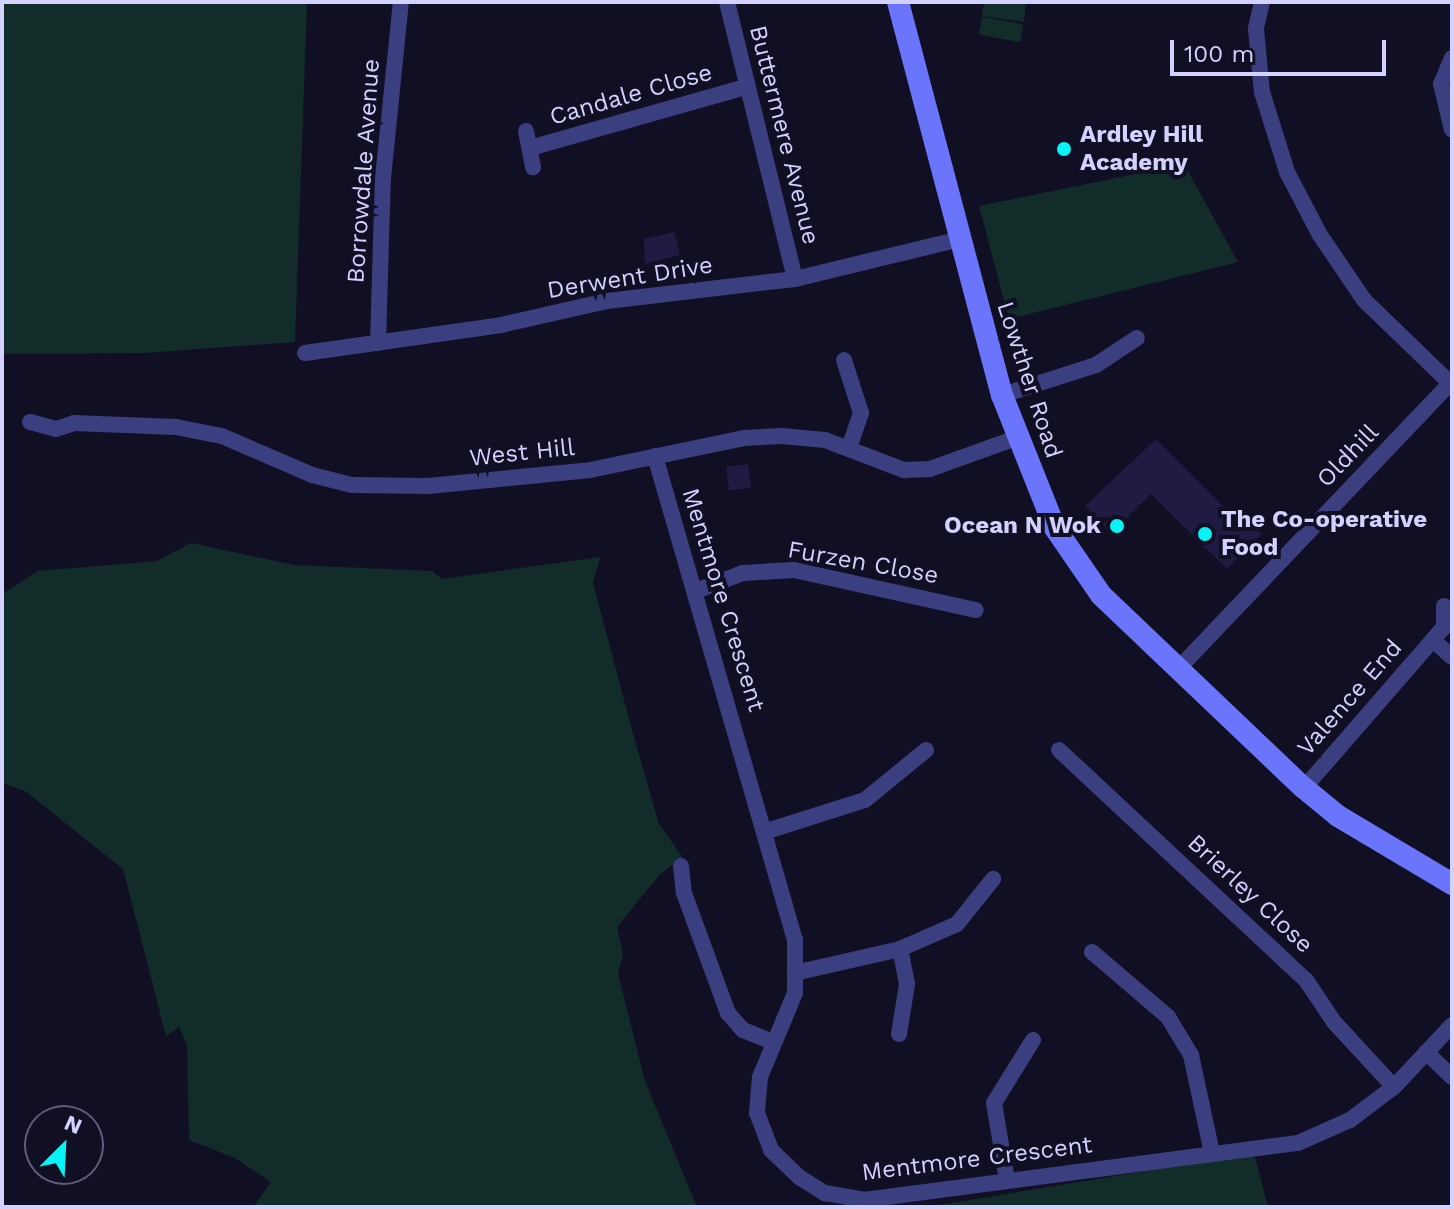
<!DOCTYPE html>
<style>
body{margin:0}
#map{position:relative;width:1454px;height:1209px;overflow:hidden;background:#100f23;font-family:"Work Sans",sans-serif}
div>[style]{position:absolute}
.green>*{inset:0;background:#122d29;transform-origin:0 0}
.building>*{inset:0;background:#1f1b43;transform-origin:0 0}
.street>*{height:16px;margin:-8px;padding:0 8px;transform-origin:8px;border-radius:8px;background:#3b3f80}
.secondary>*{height:22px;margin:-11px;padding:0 11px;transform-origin:11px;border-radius:11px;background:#6b75fb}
.dots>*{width:22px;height:22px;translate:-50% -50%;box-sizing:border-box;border:4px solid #100f23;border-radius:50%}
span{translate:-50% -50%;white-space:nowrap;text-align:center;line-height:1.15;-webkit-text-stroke:8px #100f23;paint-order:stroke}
.street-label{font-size:24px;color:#d3d2fe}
.poi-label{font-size:24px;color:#d3d2fe;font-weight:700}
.left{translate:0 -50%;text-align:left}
.right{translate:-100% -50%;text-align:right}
.frame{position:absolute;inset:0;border:4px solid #d3d2fe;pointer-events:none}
.north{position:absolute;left:24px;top:1105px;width:80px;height:80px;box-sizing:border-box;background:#100f23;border:2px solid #5e5d7b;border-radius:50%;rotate:24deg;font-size:22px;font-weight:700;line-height:32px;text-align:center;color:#d3d2fe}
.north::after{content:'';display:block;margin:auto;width:28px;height:36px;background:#07f3f5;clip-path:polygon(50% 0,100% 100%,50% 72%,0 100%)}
.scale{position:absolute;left:1170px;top:40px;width:216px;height:36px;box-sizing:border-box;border:4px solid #d3d2fe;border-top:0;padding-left:10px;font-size:24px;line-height:28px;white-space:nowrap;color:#d3d2fe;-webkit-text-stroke:6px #100f23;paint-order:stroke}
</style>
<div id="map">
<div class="green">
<div style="clip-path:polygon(2px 2px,307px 2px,295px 342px,144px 353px,2px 354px)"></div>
<div style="clip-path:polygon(984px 2px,1026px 2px,1024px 22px,982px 16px)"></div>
<div style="left:982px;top:17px;width:42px;height:18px;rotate:10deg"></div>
<div style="clip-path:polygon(1184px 164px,1238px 262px,1009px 319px,979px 206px)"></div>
<div style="clip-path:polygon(191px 543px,294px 565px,432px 571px,442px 579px,600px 557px,593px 583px,632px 730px,659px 824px,683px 858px,661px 873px,617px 927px,623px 954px,618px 974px,645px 1081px,697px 1207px,253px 1207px,271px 1182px,235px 1158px,189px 1140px,187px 1046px,179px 1027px,166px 1036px,123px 869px,25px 791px,2px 783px,2px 594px,38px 571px,157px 561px)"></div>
<div style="clip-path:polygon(1254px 1153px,1268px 1207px,927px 1207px)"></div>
</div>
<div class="building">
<div style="clip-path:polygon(674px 232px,680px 255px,645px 264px,644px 239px)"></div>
<div style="clip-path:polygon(1156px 439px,1244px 527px,1249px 522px,1262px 534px,1227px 569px,1151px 494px,1111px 533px,1085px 506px)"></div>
<div style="left:748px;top:464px;width:24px;height:22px;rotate:83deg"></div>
</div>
<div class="street">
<div style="left:727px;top:2px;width:285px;rotate:76.2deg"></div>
<div style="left:1262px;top:2px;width:28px;rotate:103deg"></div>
<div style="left:1256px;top:29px;width:63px;rotate:84.6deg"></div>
<div style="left:1262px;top:92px;width:84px;rotate:72.6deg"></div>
<div style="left:1287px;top:172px;width:71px;rotate:62.4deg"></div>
<div style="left:1320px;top:235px;width:78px;rotate:55.9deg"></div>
<div style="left:1364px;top:300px;width:120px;rotate:44deg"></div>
<div style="left:1452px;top:58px;width:28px;rotate:113deg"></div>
<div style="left:1441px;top:84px;width:47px;rotate:76.6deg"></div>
<div style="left:526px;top:131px;width:37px;rotate:79deg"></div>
<div style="left:530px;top:148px;width:223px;rotate:-15.8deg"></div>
<div style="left:378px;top:343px;width:165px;rotate:-88.3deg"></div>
<div style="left:383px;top:178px;width:177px;rotate:-84.2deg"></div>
<div style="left:305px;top:353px;width:198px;rotate:-8.1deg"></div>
<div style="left:501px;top:325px;width:109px;rotate:-12.8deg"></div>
<div style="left:607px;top:301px;width:189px;rotate:-6.7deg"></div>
<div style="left:795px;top:279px;width:170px;rotate:-13.6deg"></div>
<div style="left:844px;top:360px;width:56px;rotate:72.2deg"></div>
<div style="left:861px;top:413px;width:37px;rotate:109deg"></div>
<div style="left:1002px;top:395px;width:99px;rotate:-17.7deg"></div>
<div style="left:1096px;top:365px;width:49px;rotate:-33.4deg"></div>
<div style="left:30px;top:422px;width:27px;rotate:15deg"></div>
<div style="left:56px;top:429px;width:19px;rotate:-18deg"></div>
<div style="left:74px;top:423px;width:102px;rotate:2.2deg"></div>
<div style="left:176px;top:427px;width:47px;rotate:11.1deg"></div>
<div style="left:222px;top:436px;width:98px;rotate:23.4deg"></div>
<div style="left:312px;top:475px;width:41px;rotate:14deg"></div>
<div style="left:352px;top:485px;width:76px;rotate:0.8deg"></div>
<div style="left:428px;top:486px;width:163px;rotate:-5.6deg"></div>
<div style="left:590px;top:470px;width:157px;rotate:-11.7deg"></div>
<div style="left:744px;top:438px;width:38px;rotate:-3deg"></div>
<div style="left:782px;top:436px;width:43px;rotate:5.3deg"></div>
<div style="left:825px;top:440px;width:85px;rotate:20.8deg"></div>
<div style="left:904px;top:470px;width:26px;rotate:-2deg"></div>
<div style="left:930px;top:469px;width:91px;rotate:-19.8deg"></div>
<div style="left:655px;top:456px;width:504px;rotate:73.87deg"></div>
<div style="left:795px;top:940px;width:53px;rotate:90deg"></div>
<div style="left:795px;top:993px;width:91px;rotate:112.6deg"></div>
<div style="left:760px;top:1077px;width:36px;rotate:95deg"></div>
<div style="left:757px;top:1113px;width:40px;rotate:69deg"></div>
<div style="left:771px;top:1150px;width:39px;rotate:44deg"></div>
<div style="left:799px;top:1177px;width:31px;rotate:32deg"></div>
<div style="left:825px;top:1193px;width:40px;rotate:10deg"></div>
<div style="left:864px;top:1200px;width:438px;rotate:-7.5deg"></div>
<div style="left:1298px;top:1143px;width:57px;rotate:-23.9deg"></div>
<div style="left:1350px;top:1120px;width:55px;rotate:-36.9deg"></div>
<div style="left:1394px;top:1087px;width:85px;rotate:-46.9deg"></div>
<div style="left:696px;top:591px;width:50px;rotate:-21deg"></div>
<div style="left:743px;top:573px;width:51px;rotate:-3.4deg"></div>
<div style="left:794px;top:570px;width:186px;rotate:12.4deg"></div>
<div style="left:1433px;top:640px;width:25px;rotate:42deg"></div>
<div style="left:1179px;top:668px;width:396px;rotate:-46.4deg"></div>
<div style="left:1059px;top:750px;width:338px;rotate:43deg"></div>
<div style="left:1306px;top:980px;width:50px;rotate:56.3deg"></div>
<div style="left:1334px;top:1022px;width:88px;rotate:47.3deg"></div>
<div style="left:1304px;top:788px;width:213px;rotate:-49deg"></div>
<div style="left:1444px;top:627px;width:21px;rotate:-90deg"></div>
<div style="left:767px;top:831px;width:103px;rotate:-17.6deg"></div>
<div style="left:865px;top:800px;width:79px;rotate:-39.3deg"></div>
<div style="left:681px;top:866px;width:27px;rotate:84deg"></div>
<div style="left:684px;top:893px;width:128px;rotate:69.9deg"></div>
<div style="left:728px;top:1013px;width:23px;rotate:49deg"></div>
<div style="left:743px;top:1030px;width:32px;rotate:22deg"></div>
<div style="left:1092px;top:952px;width:100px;rotate:40.5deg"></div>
<div style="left:1168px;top:1017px;width:44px;rotate:58.8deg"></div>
<div style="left:1191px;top:1055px;width:100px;rotate:77.9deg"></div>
<div style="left:799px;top:972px;width:104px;rotate:-12.8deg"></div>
<div style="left:900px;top:949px;width:62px;rotate:-23.7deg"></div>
<div style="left:957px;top:924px;width:58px;rotate:-51.3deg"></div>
<div style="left:899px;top:1034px;width:51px;rotate:-80.9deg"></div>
<div style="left:907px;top:984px;width:36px;rotate:-101deg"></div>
<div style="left:1426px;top:1052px;width:36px;rotate:44deg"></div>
<div style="left:1007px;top:1180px;width:78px;rotate:-99.6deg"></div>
<div style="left:994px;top:1103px;width:74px;rotate:-58.2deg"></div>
</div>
<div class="secondary">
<div style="left:898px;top:2px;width:407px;rotate:75.2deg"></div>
<div style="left:1002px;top:395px;width:143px;rotate:68.3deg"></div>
<div style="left:1055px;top:528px;width:81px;rotate:55.5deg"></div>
<div style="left:1101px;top:595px;width:280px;rotate:43.6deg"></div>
<div style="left:1304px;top:788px;width:44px;rotate:39.5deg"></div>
<div style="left:1338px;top:816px;width:133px;rotate:30.8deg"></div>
</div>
<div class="dots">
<div style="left:1064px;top:149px;background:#07f3f5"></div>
<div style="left:1117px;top:526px;background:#07f3f5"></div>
<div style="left:1205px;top:534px;background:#07f3f5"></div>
</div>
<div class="street-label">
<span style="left:631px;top:95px;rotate:-16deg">Candale Close</span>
<span style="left:784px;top:135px;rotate:76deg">Buttermere Avenue</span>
<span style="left:364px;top:171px;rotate:-86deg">Borrowdale Avenue</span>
<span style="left:630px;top:278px;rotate:-9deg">Derwent Drive</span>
<span style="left:1029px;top:380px;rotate:72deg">Lowther Road</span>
<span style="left:522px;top:453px;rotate:-6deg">West Hill</span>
<span style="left:1348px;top:456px;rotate:-46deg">Oldhill</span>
<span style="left:863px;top:563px;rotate:10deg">Furzen Close</span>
<span style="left:723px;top:600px;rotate:73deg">Mentmore Crescent</span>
<span style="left:1350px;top:698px;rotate:-49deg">Valence End</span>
<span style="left:1250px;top:894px;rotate:43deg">Brierley Close</span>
<span style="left:977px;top:1159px;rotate:-7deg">Mentmore Crescent</span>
</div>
<div class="poi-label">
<span class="left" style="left:1080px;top:149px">Ardley Hill<br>Academy</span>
<span class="left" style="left:1221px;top:534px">The Co-operative<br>Food</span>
<span class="right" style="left:1101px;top:526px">Ocean N Wok</span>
</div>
<div class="frame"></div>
<div class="north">N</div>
<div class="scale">100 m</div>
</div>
